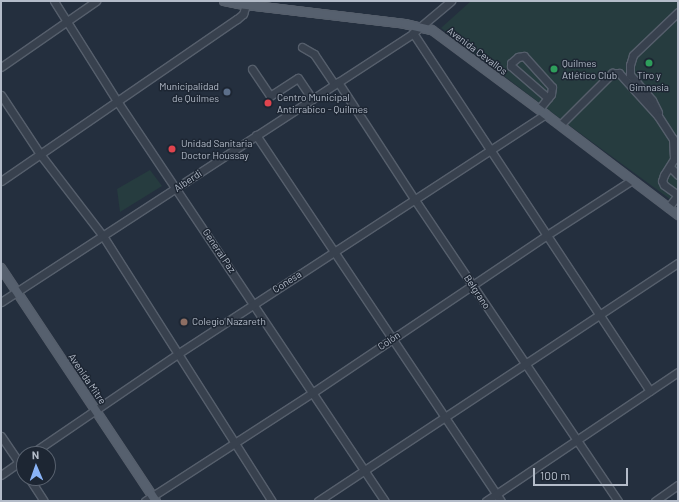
<!DOCTYPE html>
<meta charset="utf-8">
<style>
body{margin:0}
#map{position:relative;width:679px;height:502px;overflow:hidden;background:#242f3e;font-family:Barlow,sans-serif}
div>[style]{position:absolute}
.green>*{inset:0;background:#263c3f}
.roads{filter:drop-shadow(1px 0 #565f6c) drop-shadow(-1px 0 #565f6c) drop-shadow(0 1px #565f6c) drop-shadow(0 -1px #565f6c)}
.minor>*{height:7px;margin:-3.5px;padding:0 3.5px;transform-origin:3.5px;border-radius:3.5px;background:#38414e}
.major>*{height:8px;margin:-4px;padding:0 4px;transform-origin:4px;border-radius:4px;background:#56606e}
.dots>*{width:11px;height:11px;translate:-50% -50%;box-sizing:border-box;border:2px solid #1d2633;border-radius:50%}
span{translate:-50% -50%;white-space:nowrap;text-align:center;line-height:1.15;-webkit-text-stroke:3px #1d2633;paint-order:stroke}
.street-label{font-size:10px;color:#b4bcc9}
.poi-label{font-size:10px;color:#b4bcc9}
.left{translate:0 -50%;text-align:left}
.right{translate:-100% -50%;text-align:right}
.frame{position:absolute;inset:0;border:2px solid #b4bcc9;pointer-events:none}
.north{position:absolute;left:16px;top:446px;width:40px;height:40px;box-sizing:border-box;background:#1d2633;border:1px solid #59626f;border-radius:50%;rotate:358deg;font-size:11px;font-weight:700;line-height:16px;text-align:center;color:#b4bcc9}
.north::after{content:'';display:block;margin:auto;width:14px;height:18px;background:#8ab4f8;clip-path:polygon(50% 0,100% 100%,50% 72%,0 100%)}
.scale{position:absolute;left:533px;top:468px;width:95px;height:18px;box-sizing:border-box;border:2px solid #b4bcc9;border-top:0;padding-left:5px;font-size:12px;line-height:14px;white-space:nowrap;color:#b4bcc9;-webkit-text-stroke:3px #1d2633;paint-order:stroke}
</style>
<div id="map">
<div class="green">
<div style="clip-path:polygon(471px 1px,678px 1px,678px 205px,562px 120px,441px 28px)"></div>
<div style="clip-path:polygon(150px 170px,162px 186px,120px 212px,117px 189px)"></div>
</div>
<div class="roads">
<div class="minor">
<div style="left:54px;top:1px;width:118px;rotate:57.8deg"></div>
<div style="left:117px;top:101px;width:481px;rotate:56.2deg"></div>
<div style="left:413px;top:33px;width:429px;rotate:56.5deg"></div>
<div style="left:302px;top:47px;width:14px;rotate:30deg"></div>
<div style="left:314px;top:54px;width:36px;rotate:56deg"></div>
<div style="left:1px;top:67px;width:116px;rotate:-34.8deg"></div>
<div style="left:252px;top:69px;width:32px;rotate:56deg"></div>
<div style="left:270px;top:96px;width:33px;rotate:-33deg"></div>
<div style="left:298px;top:78px;width:25px;rotate:56deg"></div>
<div style="left:338px;top:82px;width:141px;rotate:56.9deg"></div>
<div style="left:415px;top:200px;width:363px;rotate:56deg"></div>
<div style="left:1px;top:95px;width:71px;rotate:56.5deg"></div>
<div style="left:40px;top:154px;width:103px;rotate:52.5deg"></div>
<div style="left:103px;top:236px;width:314px;rotate:57.5deg"></div>
<div style="left:539px;top:109px;width:19px;rotate:-51deg"></div>
<div style="left:551px;top:94px;width:7px;rotate:-82deg"></div>
<div style="left:552px;top:87px;width:42px;rotate:-132.1deg"></div>
<div style="left:524px;top:56px;width:6px;rotate:171deg"></div>
<div style="left:518px;top:57px;width:9px;rotate:139deg"></div>
<div style="left:511px;top:63px;width:3px;rotate:90deg"></div>
<div style="left:511px;top:66px;width:49px;rotate:40.9deg"></div>
<div style="left:658px;top:112px;width:13px;rotate:-117deg"></div>
<div style="left:652px;top:100px;width:33px;rotate:-131deg"></div>
<div style="left:630px;top:75px;width:10px;rotate:-90deg"></div>
<div style="left:630px;top:65px;width:10px;rotate:-73deg"></div>
<div style="left:633px;top:55px;width:62px;rotate:-43.7deg"></div>
<div style="left:560px;top:125px;width:74px;rotate:-45deg"></div>
<div style="left:612px;top:73px;width:7px"></div>
<div style="left:619px;top:73px;width:58px;rotate:47.8deg"></div>
<div style="left:658px;top:116px;width:27px;rotate:57deg"></div>
<div style="left:673px;top:139px;width:20px;rotate:87deg"></div>
<div style="left:674px;top:159px;width:19px;rotate:122deg"></div>
<div style="left:664px;top:175px;width:6px;rotate:108deg"></div>
<div style="left:662px;top:181px;width:4px;rotate:63deg"></div>
<div style="left:664px;top:185px;width:17px;rotate:36deg"></div>
<div style="left:678px;top:195px;width:16px;rotate:128deg"></div>
<div style="left:256px;top:135px;width:440px;rotate:56.2deg"></div>
<div style="left:670px;top:167px;width:11px;rotate:45deg"></div>
<div style="left:1px;top:181px;width:286px;rotate:-34.5deg"></div>
<div style="left:237px;top:19px;width:8px;rotate:-40deg"></div>
<div style="left:243px;top:14px;width:9px;rotate:-72deg"></div>
<div style="left:1px;top:302px;width:492px;rotate:-33.1deg"></div>
<div style="left:413px;top:33px;width:50px;rotate:-40.1deg"></div>
<div style="left:1px;top:436px;width:41px;rotate:55.9deg"></div>
<div style="left:31px;top:454px;width:179px;rotate:-34.3deg"></div>
<div style="left:179px;top:353px;width:437px;rotate:-33.1deg"></div>
<div style="left:1px;top:475px;width:28px;rotate:-35deg"></div>
<div style="left:29px;top:478px;width:27px;rotate:57deg"></div>
<div style="left:145px;top:501px;width:199px;rotate:-32.9deg"></div>
<div style="left:312px;top:393px;width:283px;rotate:-33.9deg"></div>
<div style="left:547px;top:235px;width:101px;rotate:-32.9deg"></div>
<div style="left:318px;top:501px;width:432px;rotate:-33.5deg"></div>
<div style="left:486px;top:501px;width:231px;rotate:-33.9deg"></div>
<div style="left:655px;top:501px;width:28px;rotate:-35deg"></div>
</div>
<div class="major">
<div style="left:224px;top:1px;width:14px;rotate:12deg"></div>
<div style="left:238px;top:4px;width:168px;rotate:6.8deg"></div>
<div style="left:405px;top:24px;width:28px;rotate:13deg"></div>
<div style="left:432px;top:30px;width:141px;rotate:36.6deg"></div>
<div style="left:545px;top:114px;width:167px;rotate:37.2deg"></div>
<div style="left:1px;top:268px;width:280px;rotate:56.4deg"></div>
</div>
</div>
<div class="dots">
<div style="left:649px;top:63px;background:#2e9e5b"></div>
<div style="left:554px;top:69px;background:#2e9e5b"></div>
<div style="left:227px;top:92px;background:#5c6f8a"></div>
<div style="left:268px;top:103px;background:#e0444e"></div>
<div style="left:172px;top:149px;background:#e0444e"></div>
<div style="left:184px;top:322px;background:#8d6e63"></div>
</div>
<div class="street-label">
<span style="left:477px;top:51px;rotate:37deg">Avenida Cevallos</span>
<span style="left:188px;top:181px;rotate:-34deg">Alberdi</span>
<span style="left:219px;top:251px;rotate:56deg">General Paz</span>
<span style="left:287px;top:282px;rotate:-33deg">Conesa</span>
<span style="left:477px;top:292px;rotate:56deg">Belgrano</span>
<span style="left:389px;top:341px;rotate:-34deg">Colón</span>
<span style="left:87px;top:379px;rotate:56deg">Avenida Mitre</span>
</div>
<div class="poi-label">
<span class="left" style="left:562px;top:69px">Quilmes<br>Atlético Club</span>
<span style="left:649px;top:81px">Tiro y<br>Gimnasia</span>
<span class="right" style="left:219px;top:92px">Municipalidad<br>de Quilmes</span>
<span class="left" style="left:277px;top:103px">Centro Municipal<br>Antirrabico - Quilmes</span>
<span class="left" style="left:181px;top:149px">Unidad Sanitaria<br>Doctor Houssay</span>
<span class="left" style="left:192px;top:322px">Colegio Nazareth</span>
</div>
<div class="frame"></div>
<div class="north">N</div>
<div class="scale">100 m</div>
</div>
